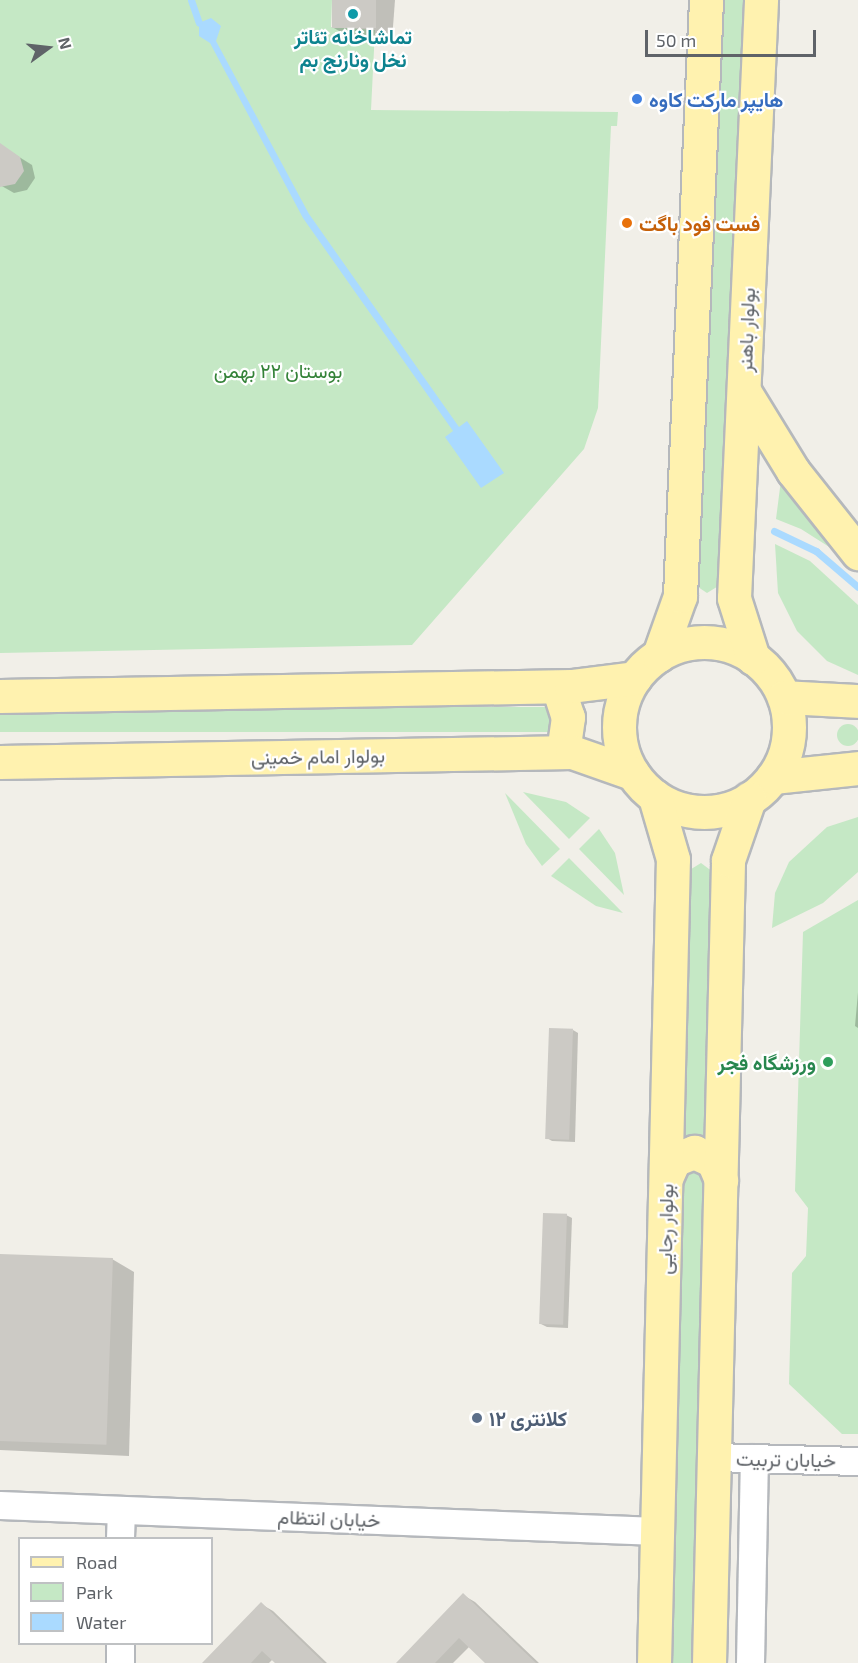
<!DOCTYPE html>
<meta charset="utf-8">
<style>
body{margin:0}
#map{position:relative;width:858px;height:1663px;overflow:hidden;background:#f1efe8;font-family:"Exo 2",Vazirmatn,sans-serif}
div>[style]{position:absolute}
.green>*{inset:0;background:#c5e8c5;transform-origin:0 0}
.round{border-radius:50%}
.water>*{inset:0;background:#aadaff}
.shadow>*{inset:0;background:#0003}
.stream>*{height:7px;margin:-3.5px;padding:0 3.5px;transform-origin:3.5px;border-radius:3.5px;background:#aadaff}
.building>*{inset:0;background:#cccac5;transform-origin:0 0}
.roads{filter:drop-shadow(2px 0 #b5b8bc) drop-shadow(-2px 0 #b5b8bc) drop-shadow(0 2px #b5b8bc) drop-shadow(0 -2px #b5b8bc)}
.minor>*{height:27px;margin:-13.5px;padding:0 13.5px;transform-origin:13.5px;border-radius:13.5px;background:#fff}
.major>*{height:33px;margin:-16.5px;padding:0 16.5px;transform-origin:16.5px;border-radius:16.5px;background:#fff2af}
.major>.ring{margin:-16.5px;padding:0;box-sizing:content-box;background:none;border:33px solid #fff2af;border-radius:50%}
.dots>*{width:16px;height:16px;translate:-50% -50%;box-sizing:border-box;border:3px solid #fff;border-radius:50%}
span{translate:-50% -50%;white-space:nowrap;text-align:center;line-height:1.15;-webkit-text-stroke:4.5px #fff;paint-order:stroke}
.culture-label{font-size:20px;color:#0d838f;font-weight:700}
.shop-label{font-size:20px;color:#366cbe;font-weight:700}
.left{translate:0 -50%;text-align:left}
.food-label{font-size:20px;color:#c56008;font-weight:700}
.street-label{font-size:20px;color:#5f6368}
.park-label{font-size:20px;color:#348238}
.leisure-label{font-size:20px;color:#27864d;font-weight:700}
.right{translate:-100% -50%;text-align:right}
.service-label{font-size:20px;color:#4e5e75;font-weight:700}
.legend{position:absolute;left:18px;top:1537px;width:195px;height:108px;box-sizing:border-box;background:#fff;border:2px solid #bfc1c3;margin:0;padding:8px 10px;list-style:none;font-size:18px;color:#5f6368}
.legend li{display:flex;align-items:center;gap:12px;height:30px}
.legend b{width:30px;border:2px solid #bfc1c3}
.north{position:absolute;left:18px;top:18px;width:60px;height:60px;-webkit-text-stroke:4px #fff;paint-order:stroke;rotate:75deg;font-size:16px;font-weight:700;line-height:24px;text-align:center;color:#5f6368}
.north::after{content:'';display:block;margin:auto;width:21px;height:27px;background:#5f6368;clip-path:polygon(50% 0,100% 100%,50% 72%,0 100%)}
.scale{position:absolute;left:645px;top:30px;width:171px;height:27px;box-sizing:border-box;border:3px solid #5f6368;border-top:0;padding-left:8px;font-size:18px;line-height:21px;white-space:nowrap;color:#5f6368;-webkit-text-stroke:4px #fff;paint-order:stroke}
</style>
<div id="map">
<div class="green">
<div style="clip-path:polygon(0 0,332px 0,331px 27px,375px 30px,371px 110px,618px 112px,617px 126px,611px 126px,598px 408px,584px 449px,412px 645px,0 653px)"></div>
<div style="clip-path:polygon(719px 0,747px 0,720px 585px,707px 593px,695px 585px)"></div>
<div style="clip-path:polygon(781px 480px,818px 530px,834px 550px,801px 529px,776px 519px)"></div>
<div style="clip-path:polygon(775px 544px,810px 561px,858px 605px,858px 675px,827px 661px,797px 631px,778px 593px)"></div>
<div style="left:556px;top:707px;width:25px;height:556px;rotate:90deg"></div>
<div class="round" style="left:837px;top:724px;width:22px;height:22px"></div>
<div style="clip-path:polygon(523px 792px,566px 802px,590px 818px,569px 839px)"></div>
<div style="clip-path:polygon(505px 793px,560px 849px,542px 866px,526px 844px)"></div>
<div style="clip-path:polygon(858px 817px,858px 872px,823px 903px,772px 928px,775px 893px,789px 862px,827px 827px)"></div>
<div style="clip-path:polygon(599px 829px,615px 853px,624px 895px,579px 849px)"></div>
<div style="clip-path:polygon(569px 858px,623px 913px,596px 906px,551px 876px)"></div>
<div style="clip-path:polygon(701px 863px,713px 872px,708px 1142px,680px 1141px,688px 871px)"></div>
<div style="clip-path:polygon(858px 900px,858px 1434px,842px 1434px,789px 1384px,792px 1273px,806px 1256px,808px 1208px,795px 1191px,803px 932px)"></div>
<div style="clip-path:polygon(688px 1167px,706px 1175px,695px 1663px,668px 1663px,679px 1180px)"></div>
</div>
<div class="water">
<div style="clip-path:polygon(211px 18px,221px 26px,216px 41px,309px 214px,459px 427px,467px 421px,504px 473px,481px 488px,445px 437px,453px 431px,303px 218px,210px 43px,199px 36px,199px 23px)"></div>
</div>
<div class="shadow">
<div style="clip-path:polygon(333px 0,395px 0,392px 40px,350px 37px,332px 27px)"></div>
<div style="clip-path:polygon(8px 150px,32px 165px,35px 178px,27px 190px,14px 193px,0 185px,0 151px)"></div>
<div style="clip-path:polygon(858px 992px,858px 1028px,855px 1026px)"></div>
<div style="clip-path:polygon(573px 1030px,578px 1033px,575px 1142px,552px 1141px,547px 1138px)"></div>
<div style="clip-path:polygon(566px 1215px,572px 1218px,568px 1328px,547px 1327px,541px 1324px)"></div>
<div style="clip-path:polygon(0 1255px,112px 1259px,134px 1272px,129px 1456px,0 1450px)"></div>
<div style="clip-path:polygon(463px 1595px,475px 1602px,539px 1663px,487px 1663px,470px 1646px,453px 1663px,398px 1663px)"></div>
<div style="clip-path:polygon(261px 1604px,273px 1611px,327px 1663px,277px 1663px,273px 1659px,269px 1663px,204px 1663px)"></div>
</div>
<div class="stream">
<div style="left:191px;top:0;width:24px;rotate:71deg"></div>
<div style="left:774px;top:531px;width:47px;rotate:25.5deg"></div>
<div style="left:816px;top:551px;width:55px;rotate:40.6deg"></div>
</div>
<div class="building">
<div style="left:332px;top:0;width:44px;height:28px"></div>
<div style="clip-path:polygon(0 143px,20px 157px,24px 171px,15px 184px,0 187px)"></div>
<div style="left:549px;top:1028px;width:24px;height:111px;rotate:2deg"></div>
<div style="left:543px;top:1213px;width:24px;height:111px;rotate:2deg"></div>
<div style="left:0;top:1254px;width:113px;height:187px;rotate:2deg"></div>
<div style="clip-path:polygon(463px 1593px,536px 1663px,485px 1663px,459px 1638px,435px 1663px,396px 1663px)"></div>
<div style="clip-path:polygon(261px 1602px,324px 1663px,275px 1663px,262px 1651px,251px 1663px,202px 1663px)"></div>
</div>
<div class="roads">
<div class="minor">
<div style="left:714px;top:1457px;width:144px;rotate:1.6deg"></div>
<div style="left:0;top:1505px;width:658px;rotate:2.27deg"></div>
<div style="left:120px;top:1538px;width:28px;rotate:-88deg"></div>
<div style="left:120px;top:1663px;width:19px;rotate:-90deg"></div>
<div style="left:750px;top:1663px;width:205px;rotate:-88.9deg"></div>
</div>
<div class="major">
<div style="left:744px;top:391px;width:94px;rotate:58.5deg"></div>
<div style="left:793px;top:471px;width:105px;rotate:51.6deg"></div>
<div class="ring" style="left:619px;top:642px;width:137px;height:137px"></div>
<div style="left:659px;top:655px;width:63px;rotate:-70.4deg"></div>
<div style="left:680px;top:596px;width:597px;rotate:-87.5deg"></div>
<div style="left:753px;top:658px;width:63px;rotate:-107.6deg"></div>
<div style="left:734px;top:598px;width:599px;rotate:-87.41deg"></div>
<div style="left:558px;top:687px;width:32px;rotate:72deg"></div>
<div style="left:568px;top:717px;width:35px;rotate:98deg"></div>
<div style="left:0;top:696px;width:571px;rotate:-1deg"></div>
<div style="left:571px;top:686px;width:64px;rotate:-7.1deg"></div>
<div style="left:784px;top:697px;width:74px;rotate:3.1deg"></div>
<div style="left:0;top:762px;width:572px;rotate:-1deg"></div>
<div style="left:572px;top:752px;width:64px;rotate:19.3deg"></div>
<div style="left:773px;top:777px;width:85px;rotate:-6deg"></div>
<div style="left:666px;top:1178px;width:20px;rotate:-66deg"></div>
<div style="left:674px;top:1160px;width:22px;rotate:-22deg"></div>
<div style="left:694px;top:1152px;width:21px;rotate:25deg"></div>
<div style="left:713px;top:1161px;width:21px;rotate:67deg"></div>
<div style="left:654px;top:1663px;width:804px;rotate:-88.65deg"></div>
<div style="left:673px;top:859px;width:65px;rotate:-106.2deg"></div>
<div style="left:709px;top:1663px;width:803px;rotate:-88.64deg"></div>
<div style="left:728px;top:860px;width:65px;rotate:-71deg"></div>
</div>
</div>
<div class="dots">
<div style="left:353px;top:14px;background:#0f9aa8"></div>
<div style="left:637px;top:99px;background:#3f7fe0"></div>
<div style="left:627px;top:223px;background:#e8710a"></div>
<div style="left:828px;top:1062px;background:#2e9e5b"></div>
<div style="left:477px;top:1418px;background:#5c6f8a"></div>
</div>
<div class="culture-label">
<span style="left:353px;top:48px">تماشاخانه تئاتر<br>نخل ونارنج بم</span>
</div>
<div class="shop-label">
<span class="left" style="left:649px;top:99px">هایپر مارکت کاوه</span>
</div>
<div class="food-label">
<span class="left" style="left:639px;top:223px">فست فود باگت</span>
</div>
<div class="street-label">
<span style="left:746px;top:330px;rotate:-88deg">بولوار باهنر</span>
<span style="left:318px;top:756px;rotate:-1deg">بولوار امام خمینی</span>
<span style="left:665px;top:1229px;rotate:-89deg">بولوار رجایی</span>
<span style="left:786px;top:1459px;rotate:1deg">خیابان تربیت</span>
<span style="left:329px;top:1518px;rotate:2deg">خیابان انتظام</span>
</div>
<div class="park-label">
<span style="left:278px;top:370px">بوستان ۲۲ بهمن</span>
</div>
<div class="leisure-label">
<span class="right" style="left:816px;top:1062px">ورزشگاه فجر</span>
</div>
<div class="service-label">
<span class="left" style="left:489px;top:1418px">کلانتری ۱۲</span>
</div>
<ul class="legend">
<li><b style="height:8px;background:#fff2af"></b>Road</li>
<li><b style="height:16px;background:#c5e8c5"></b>Park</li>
<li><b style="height:16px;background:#aadaff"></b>Water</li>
</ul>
<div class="north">N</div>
<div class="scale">50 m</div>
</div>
